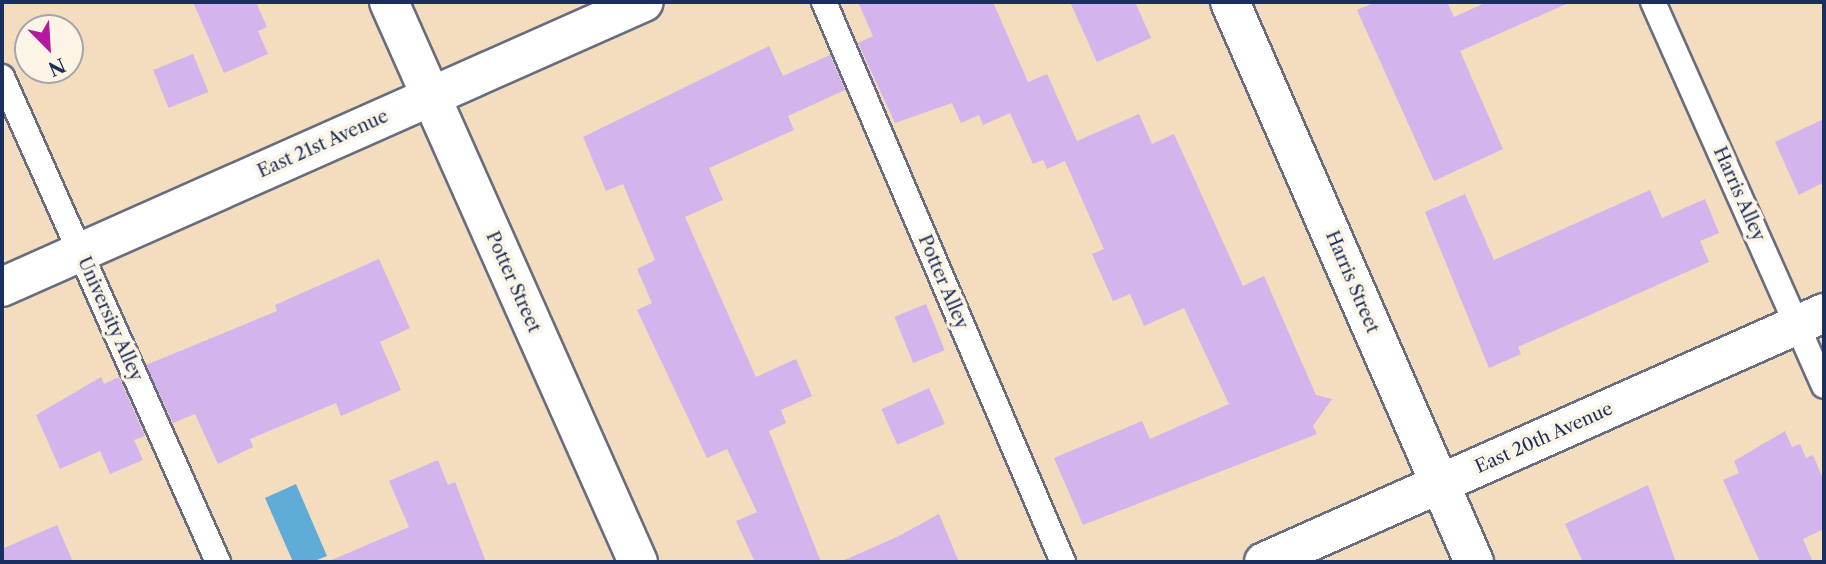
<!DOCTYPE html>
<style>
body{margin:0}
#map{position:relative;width:1826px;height:564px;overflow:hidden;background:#f3ddbe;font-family:"Libre Caslon Text",serif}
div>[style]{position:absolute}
.water>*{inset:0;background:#5facd8}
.building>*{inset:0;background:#d3b4ed;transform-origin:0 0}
.roads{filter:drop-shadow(2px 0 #676c80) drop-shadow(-2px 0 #676c80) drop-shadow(0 2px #676c80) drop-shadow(0 -2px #676c80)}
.lane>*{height:24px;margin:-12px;padding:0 12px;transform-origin:12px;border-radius:12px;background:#fff}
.street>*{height:38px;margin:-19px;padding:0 19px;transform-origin:19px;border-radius:19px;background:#fff}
span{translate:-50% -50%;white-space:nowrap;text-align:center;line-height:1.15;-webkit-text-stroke:7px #fcf5e5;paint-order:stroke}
.street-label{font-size:18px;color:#1b2f5e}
.frame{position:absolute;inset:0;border:4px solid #1b2f5e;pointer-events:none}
.north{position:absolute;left:14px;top:14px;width:70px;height:70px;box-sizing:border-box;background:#fcf5e5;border:2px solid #a2a6af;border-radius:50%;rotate:156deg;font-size:19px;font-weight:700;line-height:28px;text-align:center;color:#1b2f5e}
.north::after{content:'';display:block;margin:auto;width:24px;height:32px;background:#b5179e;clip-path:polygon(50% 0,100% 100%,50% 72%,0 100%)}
</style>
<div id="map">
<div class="water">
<div style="clip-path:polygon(296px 484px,327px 556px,312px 562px,293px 562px,265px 498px)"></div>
</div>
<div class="building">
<div style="clip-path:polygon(193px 2px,256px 2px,267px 27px,258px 31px,268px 54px,224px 73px)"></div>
<div style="clip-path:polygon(858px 2px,993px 2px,1028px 82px,1047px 74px,1077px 141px,1139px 114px,1152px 144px,1174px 134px,1243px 286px,1264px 276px,1316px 395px,1332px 399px,1313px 426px,1317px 434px,1083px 525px,1054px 458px,1142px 421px,1150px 439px,1229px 404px,1184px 308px,1144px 326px,1130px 294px,1113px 301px,1092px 254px,1104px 249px,1065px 161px,1047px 169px,1043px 160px,1033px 164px,1010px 113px,983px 125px,979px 115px,961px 123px,952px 103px,895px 123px,858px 43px,873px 36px)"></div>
<div style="clip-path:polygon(1070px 2px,1135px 2px,1151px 38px,1097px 62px)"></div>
<div style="clip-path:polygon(1376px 2px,1447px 2px,1454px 17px,1487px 2px,1571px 2px,1460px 51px,1503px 149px,1434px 181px,1357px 10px)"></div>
<div style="clip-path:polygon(769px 46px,783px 76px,830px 55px,845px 90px,788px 116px,794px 130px,709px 168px,723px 200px,685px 217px,756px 377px,796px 359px,812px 396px,781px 410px,786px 423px,769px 431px,821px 562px,755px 562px,736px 521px,757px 512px,727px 449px,707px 458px,637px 310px,652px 303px,637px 269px,655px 260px,623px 184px,606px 191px,583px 137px)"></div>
<div style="left:193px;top:54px;width:41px;height:43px;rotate:68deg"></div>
<div style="clip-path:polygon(1824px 119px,1824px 182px,1799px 195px,1775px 142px)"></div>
<div style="clip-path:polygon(1650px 190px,1662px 218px,1705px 199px,1719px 233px,1700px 241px,1709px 262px,1518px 347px,1521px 354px,1489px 368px,1425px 212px,1465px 194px,1494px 260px)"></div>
<div style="clip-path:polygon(379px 259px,410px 328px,380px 342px,401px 390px,341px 416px,336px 403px,250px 439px,253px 447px,218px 464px,195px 414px,173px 423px,146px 365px,277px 311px,275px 305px)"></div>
<div style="left:926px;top:304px;width:50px;height:34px;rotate:68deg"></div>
<div style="clip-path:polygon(101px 377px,104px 384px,119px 377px,145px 436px,134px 440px,143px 460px,110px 474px,100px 451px,60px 469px,36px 415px)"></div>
<div style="left:929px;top:388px;width:39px;height:52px;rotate:66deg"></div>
<div style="clip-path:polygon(1785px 431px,1792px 447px,1800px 444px,1806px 458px,1813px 455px,1824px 481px,1824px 529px,1803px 539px,1813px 562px,1760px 562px,1723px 480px,1739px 473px,1734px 461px)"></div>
<div style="clip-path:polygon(438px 460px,448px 485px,455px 482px,486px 562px,327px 562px,409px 527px,389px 481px)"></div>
<div style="clip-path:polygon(1648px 485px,1676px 562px,1583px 562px,1565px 524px)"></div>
<div style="clip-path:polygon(939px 514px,959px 562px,840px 562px,897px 537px)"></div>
<div style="clip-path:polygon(57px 525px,73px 562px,2px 562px,2px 549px)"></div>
</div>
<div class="roads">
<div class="lane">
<div style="left:824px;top:2px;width:609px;rotate:66.89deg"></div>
<div style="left:1653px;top:2px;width:420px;rotate:66deg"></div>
<div style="left:2px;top:77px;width:531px;rotate:65.99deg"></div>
</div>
<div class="street">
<div style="left:389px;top:2px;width:613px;rotate:66.03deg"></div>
<div style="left:1230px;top:2px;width:611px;rotate:66.46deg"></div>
<div style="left:2px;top:287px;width:702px;rotate:-23.94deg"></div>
<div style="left:1264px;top:562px;width:613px;rotate:-23.97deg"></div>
</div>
</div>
<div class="street-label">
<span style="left:323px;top:144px;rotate:-24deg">East 21st Avenue</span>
<span style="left:1739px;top:194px;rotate:66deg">Harris Alley</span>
<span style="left:513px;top:282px;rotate:66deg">Potter Street</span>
<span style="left:943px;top:282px;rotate:67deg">Potter Alley</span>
<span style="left:1352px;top:282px;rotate:67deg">Harris Street</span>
<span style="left:110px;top:319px;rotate:66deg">University Alley</span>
<span style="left:1544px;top:438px;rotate:-24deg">East 20th Avenue</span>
</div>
<div class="frame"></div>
<div class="north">N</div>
</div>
